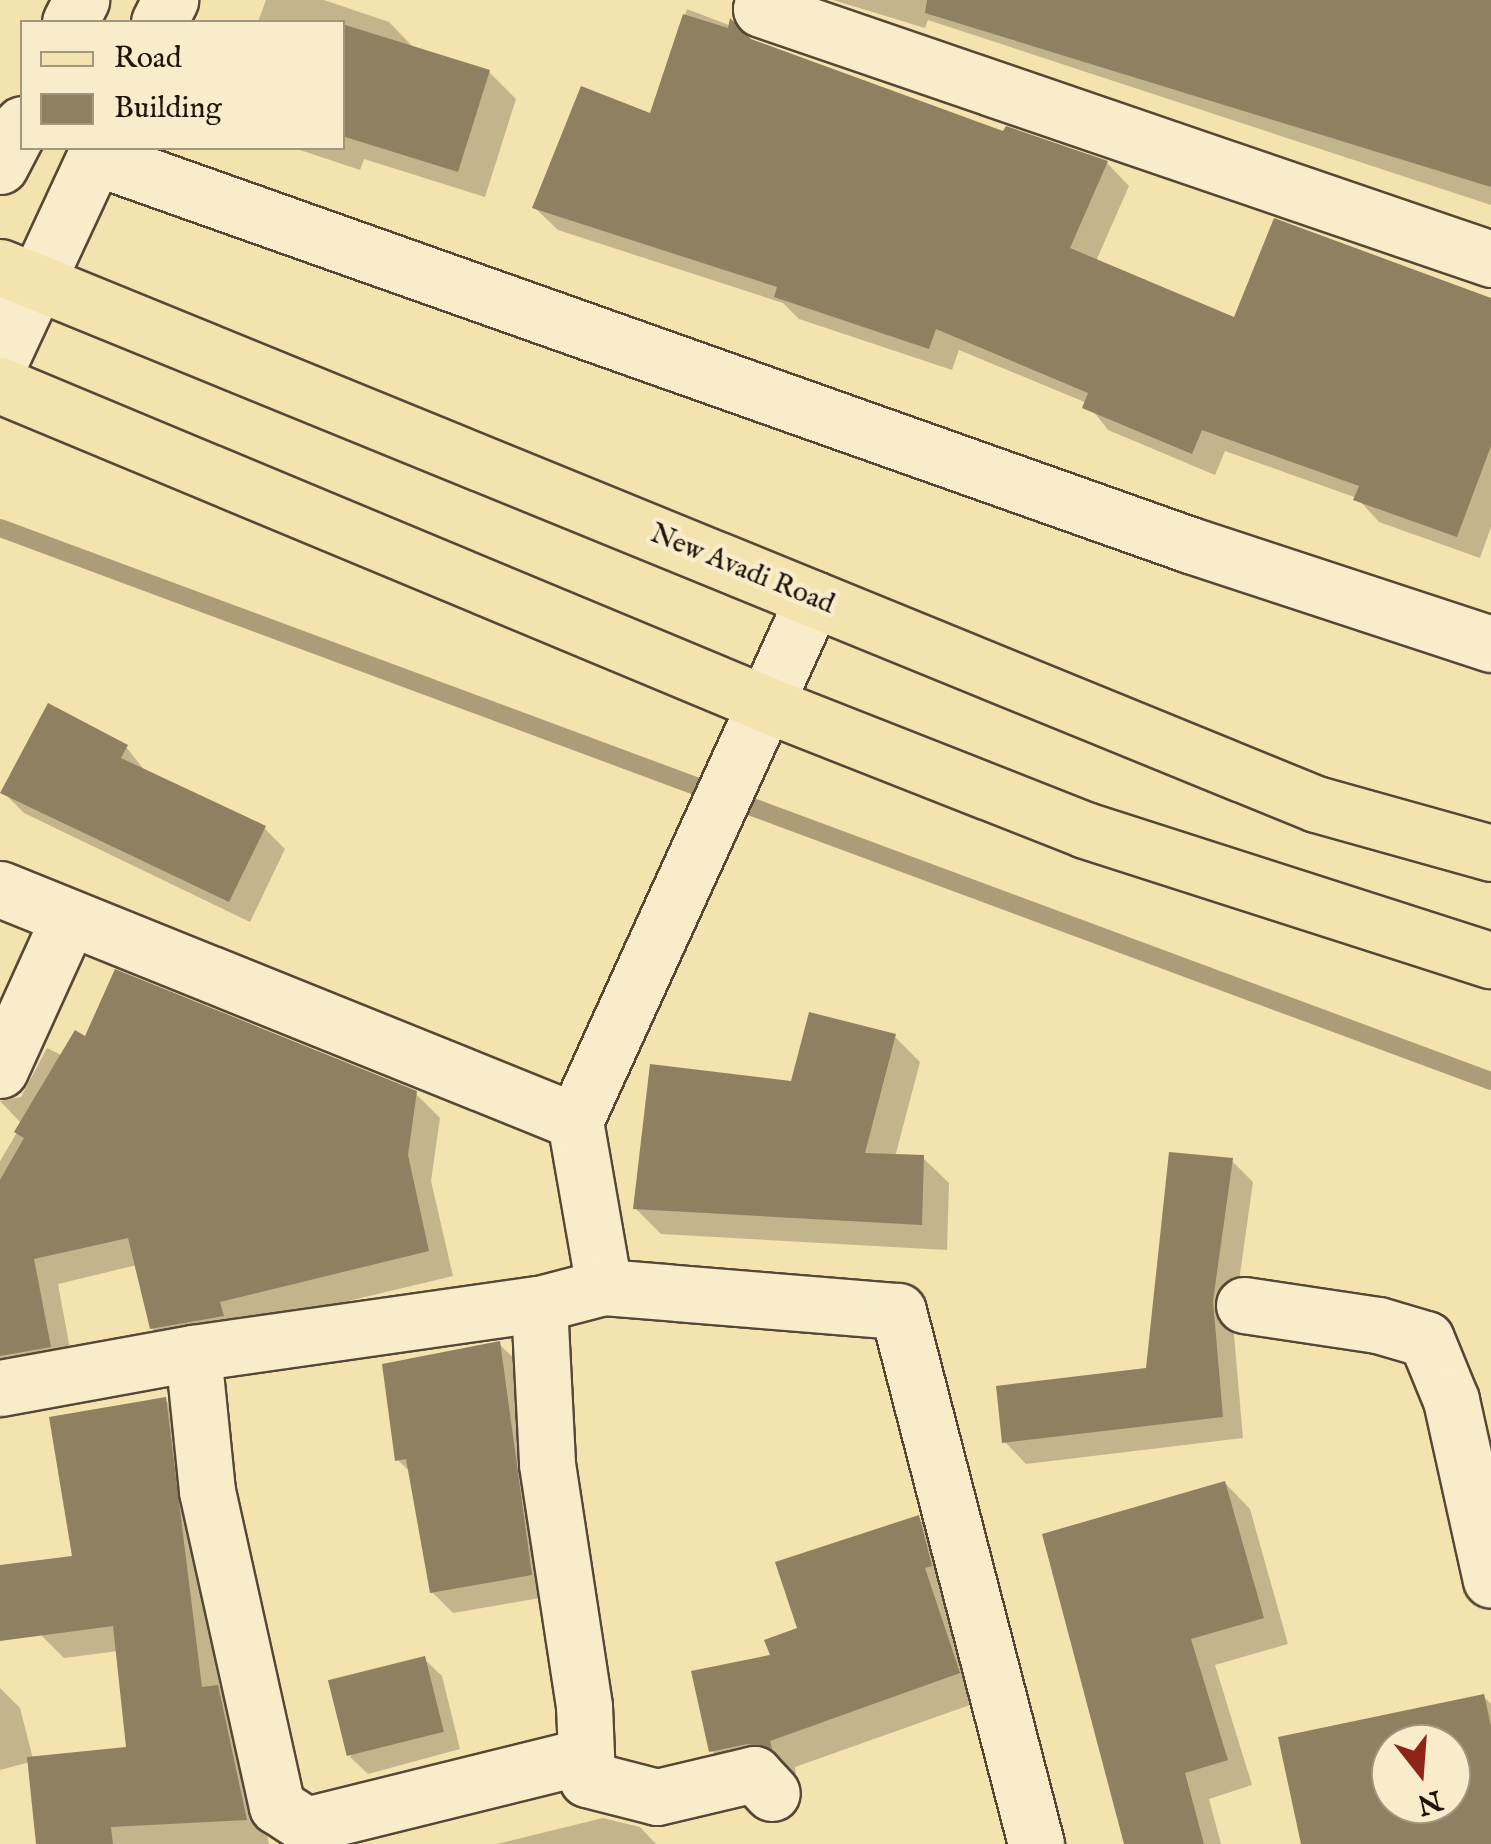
<!DOCTYPE html>
<style>
body{margin:0}
#map{position:relative;width:1491px;height:1844px;overflow:hidden;background:#f4e2af;font-family:"IM FELL English",serif}
div>[style]{position:absolute}
.shadow>*{inset:0;background:#0003}
.stream>*{height:18px;margin:-9px;padding:0 9px;transform-origin:9px;border-radius:9px;background:#ac9c78}
.building>*{inset:0;background:#8e8061;transform-origin:0 0}
.roads{filter:drop-shadow(2px 0 #554836) drop-shadow(-2px 0 #554836) drop-shadow(0 2px #554836) drop-shadow(0 -2px #554836)}
.minor>*{height:55px;margin:-27.5px;padding:0 27.5px;transform-origin:27.5px;border-radius:27.5px;background:#f8eccb}
.major>*{height:55px;margin:-27.5px;padding:0 27.5px;transform-origin:27.5px;border-radius:27.5px;background:#f4e2af}
span{translate:-50% -50%;white-space:nowrap;text-align:center;line-height:1.15;-webkit-text-stroke:9px #f8eccb;paint-order:stroke}
.street-label{font-size:28px;color:#20150d}
.legend{position:absolute;left:20px;top:20px;width:325px;height:130px;box-sizing:border-box;background:#f8eccb;border:2px solid #a2967f;margin:0;padding:12px 18px;list-style:none;font-size:30px;color:#20150d}
.legend li{display:flex;align-items:center;gap:20px;height:50px}
.legend b{width:50px;border:2px solid #a2967f}
.north{position:absolute;left:1371px;top:1724px;width:100px;height:100px;box-sizing:border-box;background:#f8eccb;border:2px solid #a2967f;border-radius:50%;rotate:163deg;font-size:28px;font-weight:700;line-height:40px;text-align:center;color:#20150d}
.north::after{content:'';display:block;margin:auto;width:35px;height:45px;background:#8f2418;clip-path:polygon(50% 0,100% 100%,50% 72%,0 100%)}
</style>
<div id="map">
<div class="shadow">
<div style="clip-path:polygon(266px 0,324px 0,389px 22px,416px 50px,489px 72px,516px 99px,485px 197px,364px 159px,360px 170px,294px 148px,342px 148px,342px 22px,258px 22px)"></div>
<div style="clip-path:polygon(833px 0,1491px 0,1491px 205px,928px 20px,925px 28px)"></div>
<div style="clip-path:polygon(687px 9px,734px 27px,750px 41px,1005px 134px,1107px 163px,1129px 186px,1096px 261px,1235px 321px,1491px 301px,1491px 527px,1480px 558px,1379px 522px,1357px 498px,1225px 451px,1215px 475px,1108px 430px,1087px 403px,959px 350px,952px 370px,799px 319px,783px 303px,558px 230px,535px 208px,651px 116px)"></div>
<div style="clip-path:polygon(126px 747px,146px 772px,264px 828px,285px 849px,250px 922px,24px 813px,3px 792px)"></div>
<div style="clip-path:polygon(895px 1037px,920px 1062px,895px 1157px,923px 1158px,949px 1183px,947px 1250px,661px 1234px,635px 1208px,793px 1084px)"></div>
<div style="clip-path:polygon(86px 1040px,415px 1093px,440px 1118px,431px 1181px,453px 1276px,243px 1326px,178px 1353px,152px 1328px,137px 1265px,58px 1284px,74px 1371px,0 1395px,0 1161px,22px 1124px,0 1101px,21px 1097px,47px 1048px,63px 1056px)"></div>
<div style="clip-path:polygon(1232px 1161px,1253px 1182px,1233px 1324px,1243px 1438px,1026px 1464px,1005px 1442px,1148px 1371px)"></div>
<div style="clip-path:polygon(499px 1344px,521px 1365px,552px 1596px,453px 1613px,432px 1592px,411px 1473px,397px 1459px,444px 1352px)"></div>
<div style="clip-path:polygon(165px 1400px,188px 1423px,222px 1693px,241px 1711px,269px 1844px,38px 1844px,30px 1762px,0 1770px,0 1688px,20px 1708px,33px 1759px,129px 1750px,118px 1651px,64px 1658px,41px 1635px,75px 1558px)"></div>
<div style="clip-path:polygon(1225px 1483px,1250px 1509px,1288px 1644px,1215px 1665px,1252px 1785px,1209px 1799px,1221px 1844px,1126px 1844px)"></div>
<div style="clip-path:polygon(918px 1518px,944px 1544px,984px 1700px,795px 1767px,796px 1774px,776px 1769px,738px 1778px,712px 1751px,773px 1657px)"></div>
<div style="clip-path:polygon(424px 1659px,442px 1676px,460px 1749px,368px 1774px,350px 1757px)"></div>
<div style="clip-path:polygon(evenodd,1483px 1696px,1491px 1704px,1491px 1844px,1303px 1844px,1281px 1739px,1483px 1696px,1391px 1744px,1451px 1744px,1451px 1804px,1391px 1804px,1391px 1744px)"></div>
<div style="clip-path:polygon(603px 1818px,640px 1827px,656px 1844px,497px 1844px)"></div>
</div>
<div class="stream">
<div style="left:0;top:528px;width:1590px;rotate:20.35deg"></div>
</div>
<div class="building">
<div style="clip-path:polygon(927px 0,1491px 0,1491px 187px,925px 13px)"></div>
<div style="clip-path:polygon(683px 14px,728px 28px,730px 18px,751px 39px,1003px 131px,1006px 126px,1108px 161px,1070px 248px,1234px 317px,1274px 218px,1491px 298px,1491px 446px,1457px 537px,1353px 500px,1359px 486px,1202px 430px,1192px 454px,1082px 408px,1088px 393px,936px 329px,929px 349px,774px 297px,777px 287px,532px 208px,581px 86px,650px 113px)"></div>
<div style="clip-path:polygon(342px 24px,490px 70px,458px 172px,342px 136px)"></div>
<div style="clip-path:polygon(48px 703px,128px 745px,121px 758px,266px 826px,229px 902px,0 793px)"></div>
<div style="clip-path:polygon(115px 969px,417px 1091px,408px 1155px,429px 1251px,220px 1302px,224px 1316px,150px 1329px,128px 1238px,34px 1259px,51px 1347px,0 1356px,0 1180px,24px 1138px,14px 1132px,75px 1030px,85px 1036px)"></div>
<div style="clip-path:polygon(809px 1012px,896px 1034px,865px 1153px,924px 1155px,922px 1225px,633px 1209px,650px 1064px,791px 1081px)"></div>
<div style="clip-path:polygon(1169px 1152px,1233px 1158px,1213px 1301px,1223px 1417px,1002px 1443px,996px 1386px,1146px 1368px)"></div>
<div style="clip-path:polygon(500px 1341px,532px 1575px,430px 1593px,406px 1459px,395px 1461px,382px 1364px)"></div>
<div style="clip-path:polygon(166px 1397px,202px 1687px,218px 1685px,247px 1820px,111px 1827px,113px 1844px,36px 1844px,27px 1757px,126px 1747px,113px 1626px,0 1641px,0 1565px,72px 1556px,49px 1417px)"></div>
<div style="clip-path:polygon(1225px 1481px,1264px 1618px,1191px 1639px,1228px 1760px,1185px 1773px,1204px 1844px,1124px 1844px,1042px 1534px)"></div>
<div style="clip-path:polygon(919px 1515px,932px 1566px,925px 1568px,960px 1673px,770px 1741px,772px 1749px,748px 1744px,709px 1752px,691px 1671px,770px 1655px,764px 1640px,797px 1628px,775px 1562px)"></div>
<div style="left:425px;top:1656px;width:78px;height:100px;rotate:76deg"></div>
<div style="clip-path:polygon(evenodd,1484px 1694px,1491px 1726px,1491px 1844px,1301px 1844px,1278px 1737px,1484px 1694px,1391px 1744px,1451px 1744px,1451px 1804px,1391px 1804px,1391px 1744px)"></div>
</div>
<div class="roads">
<div class="minor">
<div style="left:764px;top:0;width:9px;rotate:108deg"></div>
<div style="left:761px;top:9px;width:772px;rotate:18.9deg"></div>
<div style="left:70px;top:22px;width:25px;rotate:-63deg"></div>
<div style="left:159px;top:22px;width:25px;rotate:-63deg"></div>
<div style="left:95px;top:157px;width:1162px;rotate:19.51deg"></div>
<div style="left:1190px;top:545px;width:317px;rotate:18.2deg"></div>
<div style="left:0;top:166px;width:47px;rotate:-62.4deg"></div>
<div style="left:0;top:361px;width:235px;rotate:-65.1deg"></div>
<div style="left:0;top:889px;width:620px;rotate:21.97deg"></div>
<div style="left:0;top:1070px;width:167px;rotate:-65.6deg"></div>
<div style="left:604px;top:1287px;width:169px;rotate:-99.9deg"></div>
<div style="left:575px;top:1121px;width:574px;rotate:-65.49deg"></div>
<div style="left:539px;top:1304px;width:160px;rotate:87.1deg"></div>
<div style="left:547px;top:1464px;width:245px;rotate:81.3deg"></div>
<div style="left:584px;top:1706px;width:73px;rotate:87.6deg"></div>
<div style="left:587px;top:1779px;width:72px;rotate:14.4deg"></div>
<div style="left:657px;top:1797px;width:100px;rotate:-13.3deg"></div>
<div style="left:754px;top:1774px;width:26px;rotate:47deg"></div>
<div style="left:1244px;top:1305px;width:135px;rotate:8.5deg"></div>
<div style="left:1378px;top:1325px;width:50px;rotate:16.3deg"></div>
<div style="left:1426px;top:1339px;width:66px;rotate:67.7deg"></div>
<div style="left:1451px;top:1400px;width:184px;rotate:77.5deg"></div>
<div style="left:193px;top:1353px;width:139px;rotate:84.2deg"></div>
<div style="left:207px;top:1491px;width:323px;rotate:77.5deg"></div>
<div style="left:277px;top:1806px;width:35px;rotate:33deg"></div>
<div style="left:306px;top:1825px;width:283px;rotate:-13.9deg"></div>
<div style="left:0;top:1388px;width:196px;rotate:-10.3deg"></div>
<div style="left:193px;top:1353px;width:349px;rotate:-8.1deg"></div>
<div style="left:539px;top:1304px;width:67px;rotate:-14.7deg"></div>
<div style="left:604px;top:1287px;width:295px;rotate:4.7deg"></div>
<div style="left:898px;top:1311px;width:551px;rotate:75.48deg"></div>
</div>
<div class="major">
<div style="left:0;top:267px;width:1421px;rotate:22.2deg"></div>
<div style="left:1316px;top:804px;width:182px;rotate:15.6deg"></div>
<div style="left:0;top:385px;width:832px;rotate:22.62deg"></div>
<div style="left:768px;top:705px;width:341px;rotate:21.5deg"></div>
<div style="left:1085px;top:830px;width:426px;rotate:17.8deg"></div>
</div>
</div>
<div class="street-label">
<span style="left:742px;top:570px;rotate:22deg">New Avadi Road</span>
</div>
<ul class="legend">
<li><b style="height:12px;background:#f4e2af"></b>Road</li>
<li><b style="height:28px;background:#8e8061"></b>Building</li>
</ul>
<div class="north">N</div>
</div>
